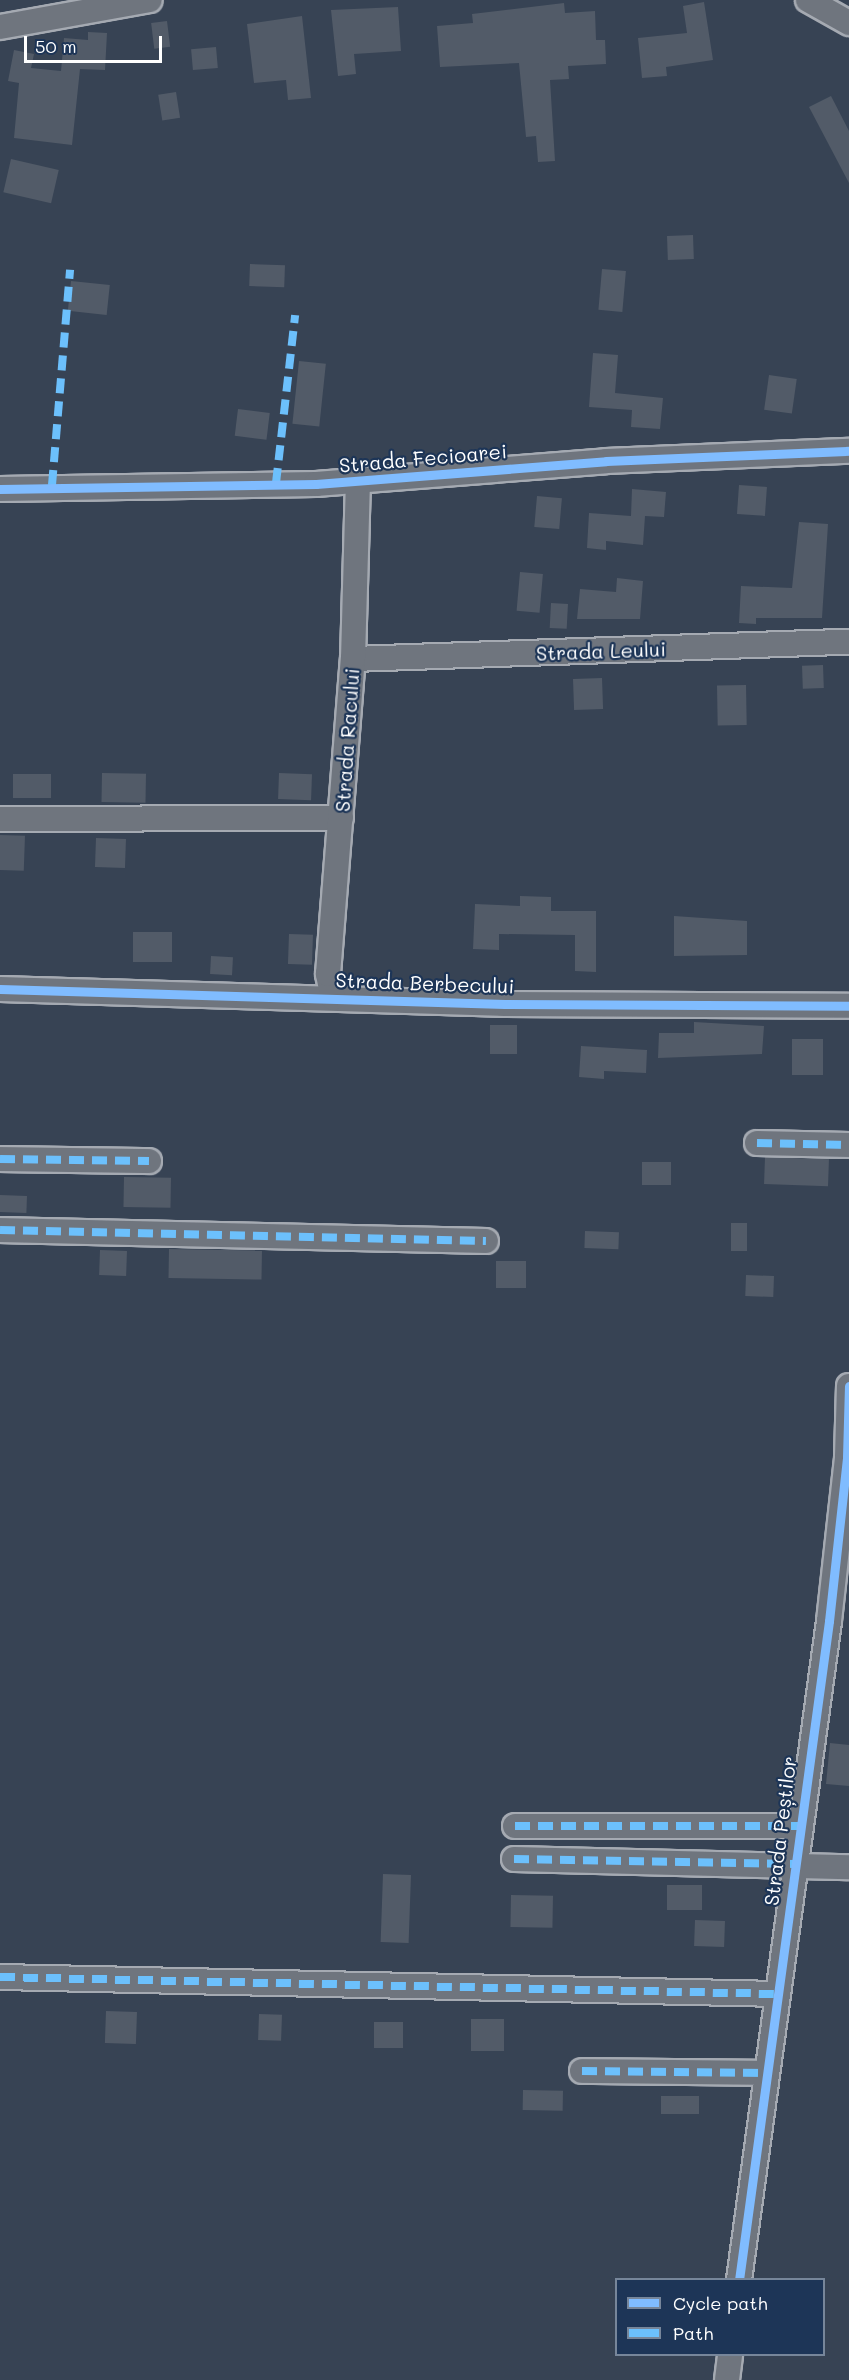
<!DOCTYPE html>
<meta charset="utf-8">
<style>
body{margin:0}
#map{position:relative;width:849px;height:2380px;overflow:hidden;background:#374354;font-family:Mali,sans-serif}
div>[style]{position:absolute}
.building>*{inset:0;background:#525b68;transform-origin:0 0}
.roads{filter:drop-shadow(2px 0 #a5aab2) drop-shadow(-2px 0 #a5aab2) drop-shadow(0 2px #a5aab2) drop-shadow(0 -2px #a5aab2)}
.minor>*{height:24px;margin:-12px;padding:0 12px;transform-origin:12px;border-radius:12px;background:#6f757e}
.quiet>*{height:8px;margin-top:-4px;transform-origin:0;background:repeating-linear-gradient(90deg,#6cc0fc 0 15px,transparent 0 23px)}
.cycleway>*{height:9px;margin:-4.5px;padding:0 4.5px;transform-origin:4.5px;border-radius:4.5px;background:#80bcff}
span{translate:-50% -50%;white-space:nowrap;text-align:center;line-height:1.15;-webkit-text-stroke:4.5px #1d3557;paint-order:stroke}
.street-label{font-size:20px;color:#fff}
.legend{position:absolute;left:615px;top:2278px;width:210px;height:78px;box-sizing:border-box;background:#1d3557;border:2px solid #77869a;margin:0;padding:8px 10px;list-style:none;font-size:18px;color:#fff}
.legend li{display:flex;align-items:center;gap:12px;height:30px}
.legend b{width:30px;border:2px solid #77869a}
.scale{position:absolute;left:24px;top:36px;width:138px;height:27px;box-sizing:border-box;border:3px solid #fff;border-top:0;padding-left:8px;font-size:18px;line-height:21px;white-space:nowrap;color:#fff;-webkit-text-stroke:4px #1d3557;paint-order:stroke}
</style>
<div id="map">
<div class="building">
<div style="clip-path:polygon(704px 2px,713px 60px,666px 67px,667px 76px,642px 78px,638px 38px,687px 33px,683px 6px)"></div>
<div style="clip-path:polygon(564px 3px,565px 13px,595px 11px,596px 40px,605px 40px,606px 64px,568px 66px,569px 79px,550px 80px,555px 161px,538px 162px,536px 136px,526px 137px,519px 63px,440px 67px,437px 26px,473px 23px,472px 14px)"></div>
<div style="clip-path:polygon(398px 7px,401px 51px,354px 54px,356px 74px,338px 76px,331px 10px)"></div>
<div style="clip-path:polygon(302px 16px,311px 98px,288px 100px,286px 80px,254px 83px,247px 24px)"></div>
<div style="left:167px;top:21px;width:26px;height:16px;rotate:83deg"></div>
<div style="clip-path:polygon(88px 32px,107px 33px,105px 70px,80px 69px,72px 145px,14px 138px,19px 83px,8px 81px,14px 50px,34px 54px,31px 68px,61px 71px,64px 38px,88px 40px)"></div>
<div style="left:216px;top:47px;width:21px;height:25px;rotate:85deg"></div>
<div style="left:176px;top:92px;width:26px;height:18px;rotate:81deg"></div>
<div style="clip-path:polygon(831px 96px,849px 131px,849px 183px,809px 107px)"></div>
<div style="left:11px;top:159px;width:49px;height:34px;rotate:13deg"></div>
<div style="left:693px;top:235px;width:24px;height:26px;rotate:88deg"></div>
<div style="left:250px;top:264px;width:35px;height:22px;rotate:2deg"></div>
<div style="left:602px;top:269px;width:24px;height:41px;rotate:5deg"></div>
<div style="left:71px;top:281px;width:39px;height:30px;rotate:6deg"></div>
<div style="clip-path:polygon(593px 353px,618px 355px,615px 393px,663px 398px,660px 429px,631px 427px,632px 410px,589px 407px)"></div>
<div style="left:299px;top:361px;width:27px;height:63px;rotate:6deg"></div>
<div style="left:769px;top:375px;width:28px;height:35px;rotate:8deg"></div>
<div style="left:238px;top:409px;width:32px;height:27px;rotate:7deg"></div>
<div style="left:739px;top:485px;width:28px;height:29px;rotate:4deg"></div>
<div style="clip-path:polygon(632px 489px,666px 492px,664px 517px,645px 516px,643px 545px,606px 541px,606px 550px,587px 548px,589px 513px,631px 516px)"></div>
<div style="left:537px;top:496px;width:25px;height:31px;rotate:5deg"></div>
<div style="clip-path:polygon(799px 522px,828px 524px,822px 618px,756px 618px,756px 624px,739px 623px,741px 586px,792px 588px)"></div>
<div style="left:520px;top:572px;width:23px;height:39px;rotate:5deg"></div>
<div style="clip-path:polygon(617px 578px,643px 581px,640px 619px,577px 619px,580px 589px,616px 592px)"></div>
<div style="left:551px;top:603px;width:17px;height:25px;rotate:3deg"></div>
<div style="left:823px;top:665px;width:23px;height:21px;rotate:88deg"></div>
<div style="left:602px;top:678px;width:31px;height:29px;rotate:88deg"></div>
<div style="left:746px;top:685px;width:40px;height:29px;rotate:89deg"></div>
<div style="left:102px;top:773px;width:44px;height:29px;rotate:1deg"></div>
<div style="left:279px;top:773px;width:33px;height:26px;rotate:2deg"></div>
<div style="left:13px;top:774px;width:38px;height:24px"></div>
<div style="left:0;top:835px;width:25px;height:35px;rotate:2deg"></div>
<div style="left:96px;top:838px;width:30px;height:29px;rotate:2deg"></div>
<div style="clip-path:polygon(520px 896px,551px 897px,551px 911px,596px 911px,596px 972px,575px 971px,575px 935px,499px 934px,499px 950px,473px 949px,475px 904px,520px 906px)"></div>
<div style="clip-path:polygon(674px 916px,747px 921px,747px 955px,674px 956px)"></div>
<div style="left:133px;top:932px;width:39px;height:30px"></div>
<div style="left:289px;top:934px;width:24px;height:30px;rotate:2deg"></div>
<div style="left:211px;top:956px;width:22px;height:18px;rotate:3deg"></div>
<div style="clip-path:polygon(694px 1022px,764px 1026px,762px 1054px,658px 1058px,659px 1033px,694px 1033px)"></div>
<div style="left:490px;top:1025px;width:27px;height:29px"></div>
<div style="left:792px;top:1039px;width:31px;height:36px"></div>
<div style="clip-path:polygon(581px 1046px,647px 1050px,646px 1073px,604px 1071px,604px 1079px,579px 1077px)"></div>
<div style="left:765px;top:1157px;width:64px;height:27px;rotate:2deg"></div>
<div style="left:642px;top:1162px;width:29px;height:23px"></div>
<div style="left:124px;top:1177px;width:47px;height:30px;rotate:1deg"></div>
<div style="left:0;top:1195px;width:27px;height:17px;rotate:2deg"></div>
<div style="left:731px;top:1223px;width:16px;height:28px"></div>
<div style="left:585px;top:1231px;width:34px;height:17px;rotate:2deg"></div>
<div style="left:169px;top:1249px;width:93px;height:29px;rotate:1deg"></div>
<div style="left:100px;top:1250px;width:27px;height:25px;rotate:2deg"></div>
<div style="left:496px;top:1261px;width:30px;height:27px"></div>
<div style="left:746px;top:1275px;width:28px;height:21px;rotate:2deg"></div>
<div style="clip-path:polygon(830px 1743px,849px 1745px,849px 1786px,826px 1784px)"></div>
<div style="left:383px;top:1874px;width:28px;height:68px;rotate:2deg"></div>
<div style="left:667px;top:1885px;width:35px;height:25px"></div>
<div style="left:511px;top:1895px;width:42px;height:32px;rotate:1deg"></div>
<div style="left:695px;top:1920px;width:30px;height:26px;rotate:2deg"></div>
<div style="left:106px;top:2011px;width:31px;height:32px;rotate:2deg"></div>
<div style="left:259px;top:2014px;width:23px;height:26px;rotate:2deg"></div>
<div style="left:504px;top:2019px;width:32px;height:33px;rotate:90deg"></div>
<div style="left:374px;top:2022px;width:29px;height:26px"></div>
<div style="left:523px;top:2090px;width:40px;height:20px;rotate:1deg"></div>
<div style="left:661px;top:2096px;width:38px;height:18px"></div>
</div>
<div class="roads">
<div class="minor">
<div style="left:808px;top:0;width:47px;rotate:29.3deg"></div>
<div style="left:0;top:27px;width:152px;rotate:-10.2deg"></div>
<div style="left:0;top:489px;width:316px;rotate:-0.9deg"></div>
<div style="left:316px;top:484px;width:291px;rotate:-4.5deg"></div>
<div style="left:606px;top:461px;width:243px;rotate:-2.4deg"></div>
<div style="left:353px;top:659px;width:496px;rotate:-2deg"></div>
<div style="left:0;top:819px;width:341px;rotate:-0.2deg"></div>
<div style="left:0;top:989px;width:505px;rotate:1.7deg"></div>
<div style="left:505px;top:1004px;width:344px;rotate:0.3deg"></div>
<div style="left:333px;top:998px;width:25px;rotate:-102deg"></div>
<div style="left:328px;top:974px;width:316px;rotate:-85.5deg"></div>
<div style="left:353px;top:659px;width:177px;rotate:-88.4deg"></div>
<div style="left:757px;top:1143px;width:92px;rotate:1.2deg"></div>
<div style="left:0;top:1159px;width:149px;rotate:0.8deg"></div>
<div style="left:0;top:1230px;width:486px;rotate:1.3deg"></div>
<div style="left:515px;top:1826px;width:284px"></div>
<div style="left:514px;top:1859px;width:335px;rotate:1.4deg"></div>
<div style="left:0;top:1977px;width:778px;rotate:1.25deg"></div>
<div style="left:582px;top:2071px;width:185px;rotate:0.6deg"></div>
<div style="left:739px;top:2280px;width:665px;rotate:-82.22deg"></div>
<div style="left:829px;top:1621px;width:165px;rotate:-83.7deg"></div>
<div style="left:847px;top:1457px;width:71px;rotate:-88.4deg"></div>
<div style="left:727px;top:2380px;width:26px;rotate:-83deg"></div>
</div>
</div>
<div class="quiet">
<div style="left:276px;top:483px;width:169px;rotate:-83.5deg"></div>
<div style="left:52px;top:485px;width:216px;rotate:-85.2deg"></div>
<div style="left:757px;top:1143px;width:92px;rotate:1.2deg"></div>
<div style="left:0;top:1159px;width:149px;rotate:0.8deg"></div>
<div style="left:0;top:1230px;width:486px;rotate:1.3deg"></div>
<div style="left:515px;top:1826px;width:284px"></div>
<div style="left:514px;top:1859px;width:281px;rotate:1deg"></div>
<div style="left:0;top:1977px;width:778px;rotate:1.25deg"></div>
<div style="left:582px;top:2071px;width:185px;rotate:0.6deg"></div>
</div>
<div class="cycleway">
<div style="left:0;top:489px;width:316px;rotate:-0.9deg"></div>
<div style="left:316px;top:484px;width:291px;rotate:-4.5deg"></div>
<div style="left:606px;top:461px;width:243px;rotate:-2.4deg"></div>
<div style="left:0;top:989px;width:505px;rotate:1.7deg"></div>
<div style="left:505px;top:1004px;width:344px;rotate:0.3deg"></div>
<div style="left:739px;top:2280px;width:665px;rotate:-82.22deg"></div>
<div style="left:829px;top:1621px;width:165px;rotate:-83.7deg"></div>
<div style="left:847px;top:1457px;width:71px;rotate:-88.4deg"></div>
</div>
<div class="street-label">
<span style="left:423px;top:458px;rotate:-5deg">Strada Fecioarei</span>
<span style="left:601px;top:651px;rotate:-2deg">Strada Leului</span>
<span style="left:347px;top:740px;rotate:-86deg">Strada Racului</span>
<span style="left:425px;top:983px;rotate:2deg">Strada Berbecului</span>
<span style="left:780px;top:1831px;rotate:-83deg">Strada Peștilor</span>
</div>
<ul class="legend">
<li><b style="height:8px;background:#80bcff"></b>Cycle path</li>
<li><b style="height:8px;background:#6cc0fc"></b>Path</li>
</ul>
<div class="scale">50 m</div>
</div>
